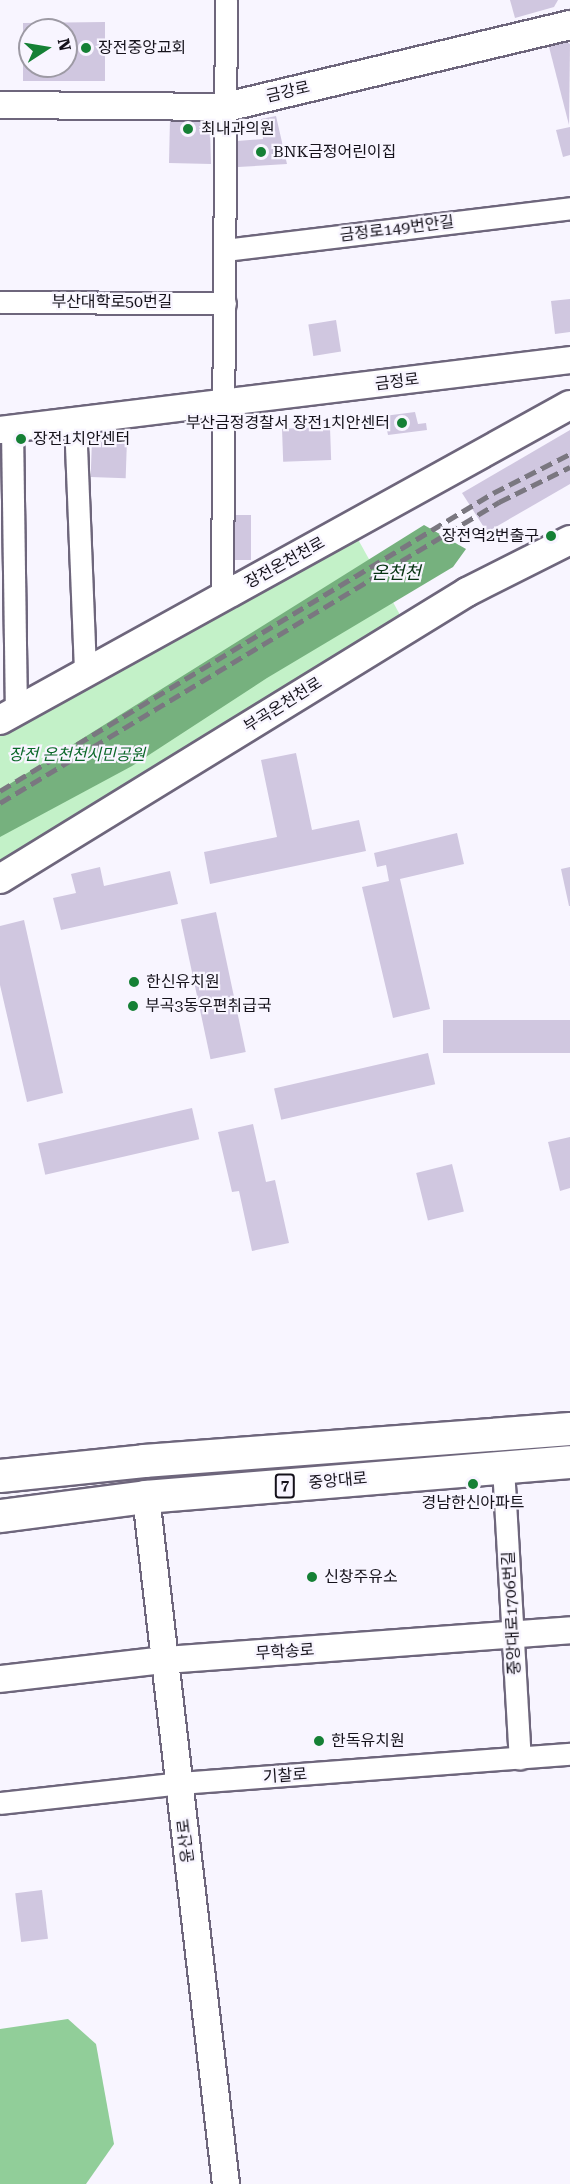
<!DOCTYPE html>
<meta charset="utf-8">
<style>
body{margin:0}
#map{position:relative;width:570px;height:2184px;overflow:hidden;background:#f8f5ff;font-family:"Roboto Serif","Noto Sans KR",serif}
div>[style]{position:absolute}
.green>*{inset:0;background:#c3f1c8}
.forest>*{inset:0;background:#91ce99}
.water>*{inset:0;background:#76b17e}
.building>*{inset:0;background:#d0c7e0;transform-origin:0 0}
.roads{filter:drop-shadow(2px 0 #6e667c) drop-shadow(-2px 0 #6e667c) drop-shadow(0 2px #6e667c) drop-shadow(0 -2px #6e667c)}
.minor>*{height:21px;margin:-10.5px;padding:0 10.5px;transform-origin:10.5px;border-radius:10.5px;background:#fff}
.tertiary>*{height:26px;margin:-13px;padding:0 13px;transform-origin:13px;border-radius:13px;background:#fff}
.secondary>*{height:28px;margin:-14px;padding:0 14px;transform-origin:14px;border-radius:14px;background:#fff}
.primary>*{height:32px;margin:-16px;padding:0 16px;transform-origin:16px;border-radius:16px;background:#fff}
.rail>*{height:4.5px;margin-top:-2.25px;transform-origin:0;background:repeating-linear-gradient(90deg,#7a7780 0 12px,transparent 0 18px)}
.dots>*{width:16px;height:16px;translate:-50% -50%;box-sizing:border-box;border:3px solid #f8f5ff;border-radius:50%}
span{translate:-50% -50%;white-space:nowrap;text-align:center;line-height:1.15;-webkit-text-stroke:4.5px #f8f5ff;paint-order:stroke}
.shield-label span{padding:2px 4px;background:#f8f5ff;border:2px solid;border-radius:4px;-webkit-text-stroke-width:0}
.shield-label{font-size:15px;color:#15121b;font-weight:700}
.poi-label{font-size:16px;color:#15121b}
.left{translate:0 -50%;text-align:left}
.right{translate:-100% -50%;text-align:right}
.street-label{font-size:16px;color:#15121b}
.park-label{font-size:16px;color:#0b6829;font-style:italic}
.water-label{font-size:18px;color:#063312;font-style:italic}
.north{position:absolute;left:18px;top:18px;width:60px;height:60px;box-sizing:border-box;background:#f8f5ff;border:2px solid #9d9aa4;border-radius:50%;rotate:78deg;font-size:16px;font-weight:700;line-height:24px;text-align:center;color:#15121b}
.north::after{content:'';display:block;margin:auto;width:21px;height:27px;background:#158035;clip-path:polygon(50% 0,100% 100%,50% 72%,0 100%)}
</style>
<div id="map">
<div class="green">
<div style="clip-path:polygon(355px 534px,399px 613px,401px 627px,0 868px,0 734px)"></div>
</div>
<div class="forest">
<div style="clip-path:polygon(68px 2019px,96px 2044px,114px 2144px,86px 2184px,0 2184px,0 2029px)"></div>
</div>
<div class="water">
<div style="clip-path:polygon(424px 525px,466px 549px,453px 567px,267px 678px,132px 766px,0 837px,0 790px)"></div>
</div>
<div class="building">
<div style="clip-path:polygon(510px 0,558px 0,554px 7px,515px 18px)"></div>
<div style="clip-path:polygon(evenodd,105px 22px,105px 81px,23px 81px,23px 23px,105px 22px,30px 30px,66px 30px,66px 66px,30px 66px,30px 30px)"></div>
<div style="clip-path:polygon(563px 39px,570px 44px,569px 125px,548px 43px)"></div>
<div style="clip-path:polygon(276px 116px,287px 164px,238px 167px,237px 141px,263px 139px,261px 119px)"></div>
<div style="clip-path:polygon(170px 119px,199px 119px,210px 130px,211px 164px,169px 163px)"></div>
<div style="clip-path:polygon(570px 127px,570px 155px,563px 157px,556px 130px)"></div>
<div style="clip-path:polygon(570px 299px,570px 332px,555px 334px,551px 301px)"></div>
<div style="left:336px;top:320px;width:32px;height:28px;rotate:81deg"></div>
<div style="clip-path:polygon(415px 412px,418px 424px,426px 423px,427px 430px,388px 435px,384px 416px)"></div>
<div style="left:330px;top:427px;width:33px;height:48px;rotate:88deg"></div>
<div style="clip-path:polygon(570px 430px,570px 484px,487px 532px,462px 493px)"></div>
<div style="left:92px;top:439px;width:35px;height:38px;rotate:2deg"></div>
<div style="left:232px;top:515px;width:19px;height:45px"></div>
<div style="clip-path:polygon(296px 753px,312px 830px,359px 820px,366px 851px,210px 884px,204px 852px,277px 837px,261px 760px)"></div>
<div style="clip-path:polygon(457px 833px,464px 864px,400px 879px,430px 1009px,393px 1018px,362px 887px,389px 881px,386px 865px,377px 867px,374px 853px)"></div>
<div style="clip-path:polygon(100px 867px,104px 886px,170px 871px,178px 904px,61px 930px,53px 898px,76px 893px,71px 874px)"></div>
<div style="clip-path:polygon(570px 867px,570px 906px,569px 906px,561px 869px)"></div>
<div style="left:216px;top:912px;width:143px;height:36px;rotate:78deg"></div>
<div style="clip-path:polygon(24px 920px,63px 1093px,27px 1102px,0 985px,0 926px)"></div>
<div style="left:570px;top:1020px;width:33px;height:127px;rotate:90deg"></div>
<div style="left:428px;top:1053px;width:32px;height:158px;rotate:77deg"></div>
<div style="left:192px;top:1108px;width:32px;height:158px;rotate:77deg"></div>
<div style="clip-path:polygon(253px 1124px,266px 1182px,275px 1180px,289px 1243px,252px 1251px,239px 1191px,232px 1192px,218px 1132px)"></div>
<div style="clip-path:polygon(570px 1137px,570px 1188px,560px 1191px,548px 1142px)"></div>
<div style="left:452px;top:1164px;width:49px;height:37px;rotate:76deg"></div>
<div style="left:42px;top:1890px;width:49px;height:27px;rotate:83deg"></div>
</div>
<div class="roads">
<div class="minor">
<div style="left:225px;top:250px;width:348px;rotate:-6.9deg"></div>
<div style="left:0;top:302px;width:225px;rotate:0.3deg"></div>
<div style="left:75px;top:421px;width:252px;rotate:87.7deg"></div>
<div style="left:12px;top:428px;width:283px;rotate:89.2deg"></div>
<div style="left:222px;top:597px;width:597px;rotate:-89.62deg"></div>
<div style="left:503px;top:1467px;width:292px;rotate:86.7deg"></div>
<div style="left:0;top:1803px;width:181px;rotate:-6.3deg"></div>
<div style="left:180px;top:1783px;width:391px;rotate:-4.3deg"></div>
</div>
<div class="tertiary">
<div style="left:0;top:105px;width:226px;rotate:0.5deg"></div>
<div style="left:0;top:430px;width:574px;rotate:-7deg"></div>
<div style="left:146px;top:1497px;width:692px;rotate:83.36deg"></div>
<div style="left:0;top:1679px;width:166px;rotate:-6.6deg"></div>
<div style="left:165px;top:1660px;width:406px;rotate:-4.2deg"></div>
</div>
<div class="secondary">
<div style="left:226px;top:107px;width:354px;rotate:-13.4deg"></div>
<div style="left:0;top:720px;width:651px;rotate:-28.93deg"></div>
<div style="left:0;top:879px;width:548px;rotate:-31.57deg"></div>
<div style="left:467px;top:592px;width:115px;rotate:-26.8deg"></div>
</div>
<div class="primary">
<div style="left:0;top:1476px;width:145px;rotate:-5.9deg"></div>
<div style="left:144px;top:1461px;width:427px;rotate:-4.3deg"></div>
<div style="left:0;top:1516px;width:147px;rotate:-7.4deg"></div>
<div style="left:146px;top:1497px;width:425px;rotate:-4.7deg"></div>
</div>
</div>
<div class="rail">
<div style="left:0;top:791px;width:576px;rotate:-31.15deg"></div>
<div style="left:493px;top:493px;width:86px;rotate:-26.9deg"></div>
<div style="left:0;top:803px;width:583px;rotate:-31.1deg"></div>
<div style="left:499px;top:502px;width:79px;rotate:-26.2deg"></div>
</div>
<div class="dots">
<div style="left:86px;top:48px;background:#158035"></div>
<div style="left:188px;top:129px;background:#158035"></div>
<div style="left:261px;top:152px;background:#158035"></div>
<div style="left:402px;top:423px;background:#158035"></div>
<div style="left:21px;top:439px;background:#158035"></div>
<div style="left:551px;top:536px;background:#158035"></div>
<div style="left:134px;top:982px;background:#158035"></div>
<div style="left:133px;top:1006px;background:#158035"></div>
<div style="left:473px;top:1484px;background:#158035"></div>
<div style="left:312px;top:1577px;background:#158035"></div>
<div style="left:319px;top:1741px;background:#158035"></div>
</div>
<div class="shield-label">
<span style="left:285px;top:1486px">7</span>
</div>
<div class="poi-label">
<span class="left" style="left:98px;top:48px">장전중앙교회</span>
<span class="left" style="left:201px;top:129px">최내과의원</span>
<span class="left" style="left:273px;top:152px">BNK금정어린이집</span>
<span class="right" style="left:390px;top:423px">부산금정경찰서 장전1치안센터</span>
<span class="left" style="left:33px;top:439px">장전1치안센터</span>
<span class="right" style="left:539px;top:536px">장전역2번출구</span>
<span class="left" style="left:146px;top:982px">한신유치원</span>
<span class="left" style="left:145px;top:1006px">부곡3동우편취급국</span>
<span style="left:473px;top:1503px">경남한신아파트</span>
<span class="left" style="left:324px;top:1577px">신창주유소</span>
<span class="left" style="left:331px;top:1741px">한독유치원</span>
</div>
<div class="street-label">
<span style="left:288px;top:92px;rotate:-13deg">금강로</span>
<span style="left:397px;top:229px;rotate:-7deg">금정로149번안길</span>
<span style="left:112px;top:302px">부산대학로50번길</span>
<span style="left:397px;top:382px;rotate:-7deg">금정로</span>
<span style="left:285px;top:563px;rotate:-29deg">장전온천천로</span>
<span style="left:283px;top:705px;rotate:-32deg">부곡온천천로</span>
<span style="left:338px;top:1481px;rotate:-5deg">중앙대로</span>
<span style="left:512px;top:1613px;rotate:-93deg">중앙대로1706번길</span>
<span style="left:285px;top:1652px;rotate:-4deg">무학송로</span>
<span style="left:285px;top:1776px;rotate:-4deg">기찰로</span>
<span style="left:186px;top:1841px;rotate:-97deg">윤산로</span>
</div>
<div class="park-label">
<span style="left:77px;top:755px">장전 온천천시민공원</span>
</div>
<div class="water-label">
<span style="left:396px;top:573px">온천천</span>
</div>
<div class="north">N</div>
</div>
